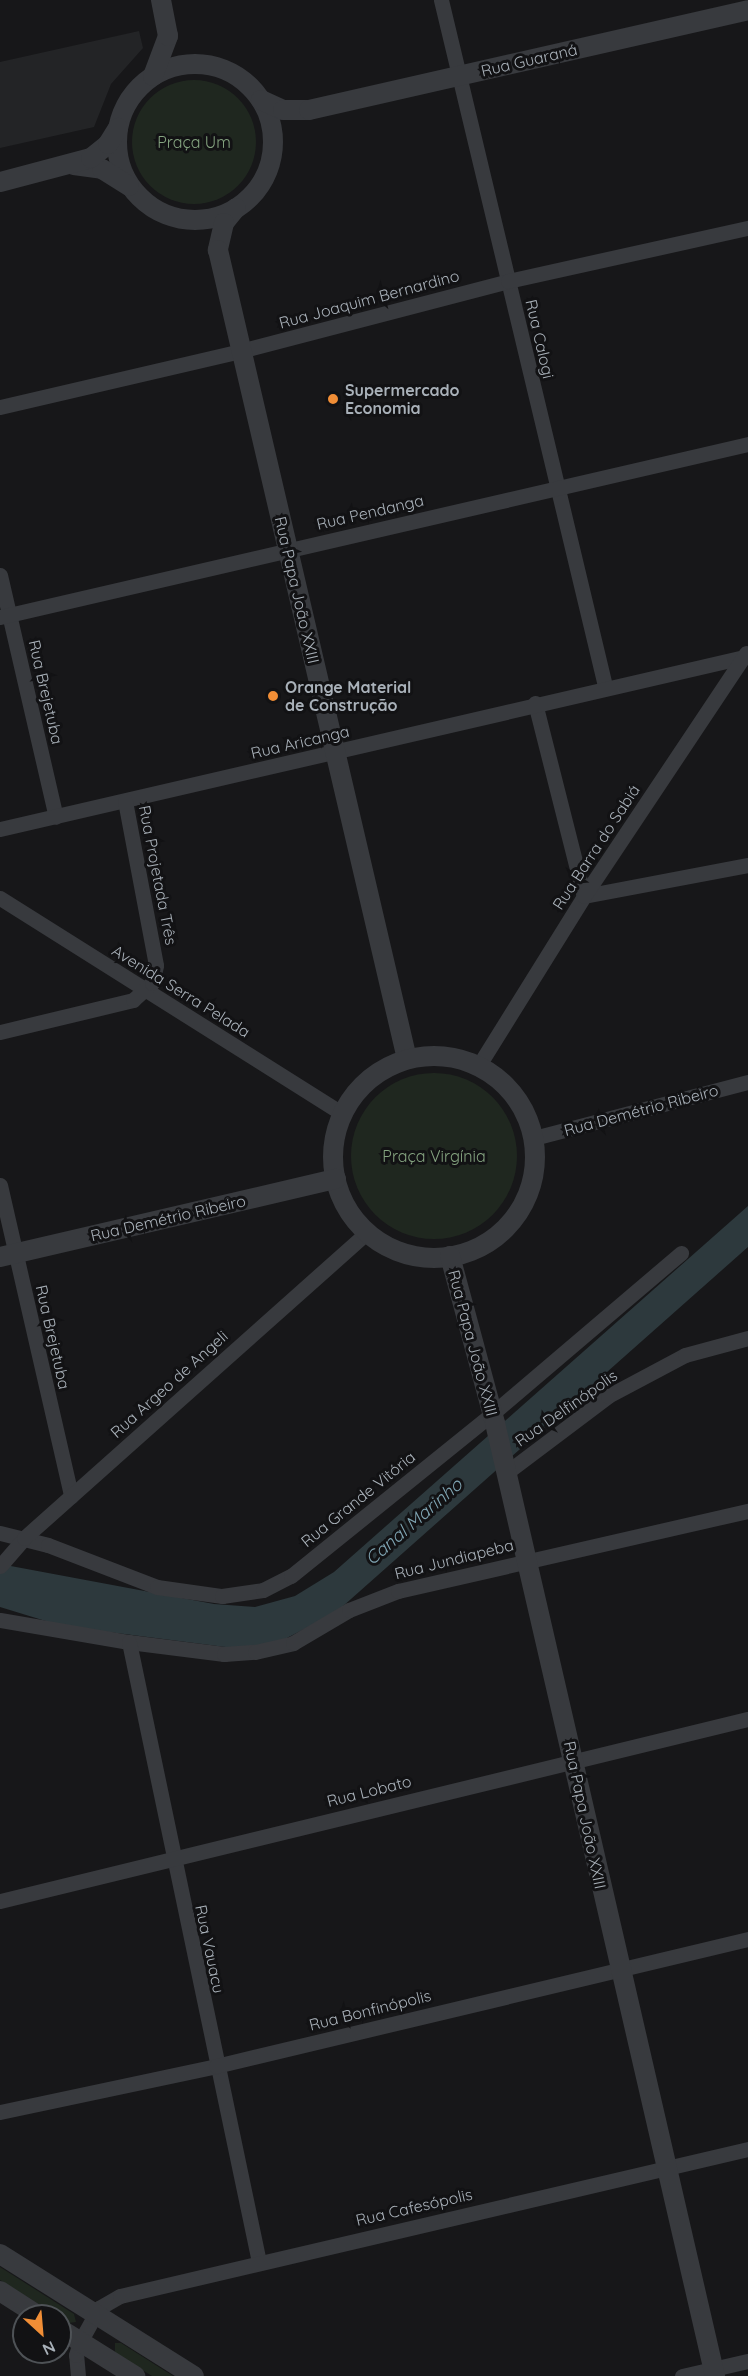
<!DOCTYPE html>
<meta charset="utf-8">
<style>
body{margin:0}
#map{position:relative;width:748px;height:2376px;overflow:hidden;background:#171719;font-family:Quicksand,sans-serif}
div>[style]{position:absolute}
.built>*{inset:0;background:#232426}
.green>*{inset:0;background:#1f271f}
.round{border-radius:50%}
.water>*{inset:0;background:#2d393d}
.minor>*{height:15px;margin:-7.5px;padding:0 7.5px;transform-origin:7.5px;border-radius:7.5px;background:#383a3e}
.tertiary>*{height:20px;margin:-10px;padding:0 10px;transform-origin:10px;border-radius:10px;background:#383a3e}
.tertiary>.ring{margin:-10px;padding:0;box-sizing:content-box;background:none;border:20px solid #383a3e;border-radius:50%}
.dots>*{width:16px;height:16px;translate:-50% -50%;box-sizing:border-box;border:3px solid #121214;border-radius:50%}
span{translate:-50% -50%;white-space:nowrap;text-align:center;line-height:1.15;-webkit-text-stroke:6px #121214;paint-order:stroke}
.street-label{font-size:16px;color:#a9b1b9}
.park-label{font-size:16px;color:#85a480}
.poi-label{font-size:16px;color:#a9b1b9;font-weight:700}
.left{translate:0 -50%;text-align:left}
.water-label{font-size:18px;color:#80a6b4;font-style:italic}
.north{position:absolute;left:12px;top:2304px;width:60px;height:60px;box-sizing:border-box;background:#121214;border:2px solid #4e5256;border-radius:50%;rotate:154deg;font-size:16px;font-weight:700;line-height:24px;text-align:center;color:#a9b1b9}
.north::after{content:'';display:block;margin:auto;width:21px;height:27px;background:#f18e36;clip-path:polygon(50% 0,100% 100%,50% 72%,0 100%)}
</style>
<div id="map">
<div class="built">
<div style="clip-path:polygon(139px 31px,143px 48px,111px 84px,94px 127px,0 148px,0 62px)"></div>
</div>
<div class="green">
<div class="round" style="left:132px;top:80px;width:124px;height:124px"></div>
<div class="round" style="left:351px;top:1073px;width:166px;height:166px"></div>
<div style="clip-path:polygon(0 2267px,74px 2314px,76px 2322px,69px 2323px,0 2280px)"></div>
<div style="clip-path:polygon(115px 2343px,121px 2343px,173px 2376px,152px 2376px,115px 2353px)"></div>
</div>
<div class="water">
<div style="clip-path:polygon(748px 1206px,748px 1247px,342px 1607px,314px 1624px,281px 1641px,241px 1649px,62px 1626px,0 1607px,0 1564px,214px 1604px,255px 1607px,295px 1596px,334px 1572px)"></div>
</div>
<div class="minor">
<div style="left:441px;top:0;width:705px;rotate:76.55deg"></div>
<div style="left:0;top:407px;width:246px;rotate:-13.1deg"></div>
<div style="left:240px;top:351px;width:277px;rotate:-14.6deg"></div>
<div style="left:508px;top:281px;width:246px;rotate:-12.5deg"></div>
<div style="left:0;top:575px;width:248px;rotate:77deg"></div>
<div style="left:0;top:617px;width:768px;rotate:-13.02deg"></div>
<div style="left:535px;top:703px;width:199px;rotate:75.8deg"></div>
<div style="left:584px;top:896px;width:167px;rotate:-10.7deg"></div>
<div style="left:0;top:829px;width:768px;rotate:-13.02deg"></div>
<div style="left:0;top:898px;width:405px;rotate:32.2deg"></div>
<div style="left:0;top:1032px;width:137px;rotate:-13.5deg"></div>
<div style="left:133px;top:1000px;width:25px;rotate:-42deg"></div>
<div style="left:152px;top:983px;width:18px;rotate:-77deg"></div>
<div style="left:156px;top:965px;width:167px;rotate:-100.7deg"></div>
<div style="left:479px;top:1065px;width:199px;rotate:-58.1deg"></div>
<div style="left:584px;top:896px;width:292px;rotate:-56.3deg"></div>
<div style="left:534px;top:1138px;width:221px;rotate:-14.7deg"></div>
<div style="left:0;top:1185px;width:319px;rotate:77.1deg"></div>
<div style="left:506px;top:1473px;width:128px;rotate:-37deg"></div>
<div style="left:608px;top:1396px;width:87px;rotate:-28deg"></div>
<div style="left:685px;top:1355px;width:65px;rotate:-15.1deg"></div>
<div style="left:0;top:1533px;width:49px;rotate:14deg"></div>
<div style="left:48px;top:1545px;width:117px;rotate:21.1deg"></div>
<div style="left:157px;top:1587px;width:66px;rotate:7.9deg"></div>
<div style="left:222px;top:1596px;width:41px;rotate:-8.3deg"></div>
<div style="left:263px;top:1590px;width:31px;rotate:-27deg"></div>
<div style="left:291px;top:1576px;width:260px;rotate:-38.9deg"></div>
<div style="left:493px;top:1413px;width:247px;rotate:-40.4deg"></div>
<div style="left:0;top:1566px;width:37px;rotate:-49deg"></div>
<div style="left:24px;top:1538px;width:460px;rotate:-41.7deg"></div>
<div style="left:0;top:1620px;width:131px;rotate:9.7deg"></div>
<div style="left:129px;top:1642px;width:96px;rotate:7.2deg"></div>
<div style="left:224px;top:1654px;width:31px;rotate:-4deg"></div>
<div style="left:255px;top:1652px;width:39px;rotate:-13deg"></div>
<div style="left:293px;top:1643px;width:65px;rotate:-30.5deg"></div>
<div style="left:349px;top:1610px;width:53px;rotate:-21.2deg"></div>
<div style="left:398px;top:1591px;width:359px;rotate:-12.9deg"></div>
<div style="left:129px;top:1642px;width:633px;rotate:78.16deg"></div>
<div style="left:0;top:1901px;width:770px;rotate:-13.68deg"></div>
<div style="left:0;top:2112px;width:221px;rotate:-12deg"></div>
<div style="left:216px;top:2066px;width:547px;rotate:-13.43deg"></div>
<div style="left:78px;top:2376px;width:21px;rotate:-95deg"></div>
<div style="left:76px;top:2355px;width:14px;rotate:-73deg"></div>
<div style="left:80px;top:2342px;width:39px;rotate:-61deg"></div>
<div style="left:99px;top:2308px;width:24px;rotate:-30deg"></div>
<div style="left:120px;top:2296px;width:645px;rotate:-13.17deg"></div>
<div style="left:682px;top:2376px;width:68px;rotate:-12.8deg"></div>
</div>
<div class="tertiary">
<div class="ring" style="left:117px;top:64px;width:136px;height:136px"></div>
<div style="left:153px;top:76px;width:43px;rotate:-69.4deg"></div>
<div style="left:168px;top:36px;width:37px;rotate:-101deg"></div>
<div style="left:261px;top:100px;width:24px;rotate:24deg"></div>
<div style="left:283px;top:110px;width:26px"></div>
<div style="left:309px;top:110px;width:450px;rotate:-12.8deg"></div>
<div style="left:74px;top:165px;width:28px;rotate:8deg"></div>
<div style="left:102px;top:169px;width:32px;rotate:32deg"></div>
<div style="left:0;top:182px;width:94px;rotate:-14.8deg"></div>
<div style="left:91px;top:158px;width:22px;rotate:-39deg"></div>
<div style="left:108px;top:144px;width:19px;rotate:-58deg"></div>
<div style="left:236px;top:208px;width:19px;rotate:129deg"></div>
<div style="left:224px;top:223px;width:28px;rotate:103deg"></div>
<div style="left:218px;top:250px;width:831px;rotate:76.85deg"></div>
<div class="ring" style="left:333px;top:1056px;width:182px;height:182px"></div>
<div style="left:450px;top:1256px;width:173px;rotate:74.9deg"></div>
<div style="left:495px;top:1423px;width:978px;rotate:77deg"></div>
<div style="left:0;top:1257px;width:345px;rotate:-13.1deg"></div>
<div style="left:0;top:2254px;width:229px;rotate:32.2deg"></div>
<div style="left:0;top:2291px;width:46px;rotate:32.7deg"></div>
<div style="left:60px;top:2329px;width:89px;rotate:32.1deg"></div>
</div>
<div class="dots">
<div style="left:333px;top:399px;background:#f18e36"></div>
<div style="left:273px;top:696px;background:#f18e36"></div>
</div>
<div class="street-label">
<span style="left:529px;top:60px;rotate:-13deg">Rua Guaraná</span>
<span style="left:369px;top:299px;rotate:-15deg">Rua Joaquim Bernardino</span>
<span style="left:540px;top:339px;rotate:77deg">Rua Calogi</span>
<span style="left:370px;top:512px;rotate:-13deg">Rua Pendanga</span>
<span style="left:297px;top:590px;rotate:77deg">Rua Papa João XXIII</span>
<span style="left:46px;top:692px;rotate:77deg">Rua Brejetuba</span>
<span style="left:300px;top:742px;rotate:-13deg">Rua Aricanga</span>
<span style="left:596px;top:847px;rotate:-57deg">Rua Barra do Sabiá</span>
<span style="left:158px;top:875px;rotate:79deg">Rua Projetada Três</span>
<span style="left:181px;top:991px;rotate:32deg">Avenida Serra Pelada</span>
<span style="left:641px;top:1110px;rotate:-15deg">Rua Demétrio Ribeiro</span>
<span style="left:168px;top:1218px;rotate:-13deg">Rua Demétrio Ribeiro</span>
<span style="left:53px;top:1337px;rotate:77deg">Rua Brejetuba</span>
<span style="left:473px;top:1343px;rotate:75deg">Rua Papa João XXIII</span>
<span style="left:169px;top:1384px;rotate:-42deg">Rua Argeo de Angeli</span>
<span style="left:566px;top:1408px;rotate:-35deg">Rua Delfinópolis</span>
<span style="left:358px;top:1499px;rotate:-39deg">Rua Grande Vitória</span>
<span style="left:454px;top:1559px;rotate:-14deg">Rua Jundiapeba</span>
<span style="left:369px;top:1791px;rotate:-14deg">Rua Lobato</span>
<span style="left:585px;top:1815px;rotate:78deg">Rua Papa João XXIII</span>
<span style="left:210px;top:1949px;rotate:78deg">Rua Vauacu</span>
<span style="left:370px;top:2010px;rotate:-14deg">Rua Bonfinópolis</span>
<span style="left:414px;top:2207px;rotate:-13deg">Rua Cafesópolis</span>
</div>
<div class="park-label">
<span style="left:194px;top:142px">Praça Um</span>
<span style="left:434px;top:1156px">Praça Virgínia</span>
</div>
<div class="poi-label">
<span class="left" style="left:345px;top:399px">Supermercado<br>Economia</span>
<span class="left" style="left:285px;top:696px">Orange Material<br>de Construção</span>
</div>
<div class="water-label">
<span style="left:414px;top:1522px;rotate:-41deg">Canal Marinho</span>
</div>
<div class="north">N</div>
</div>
